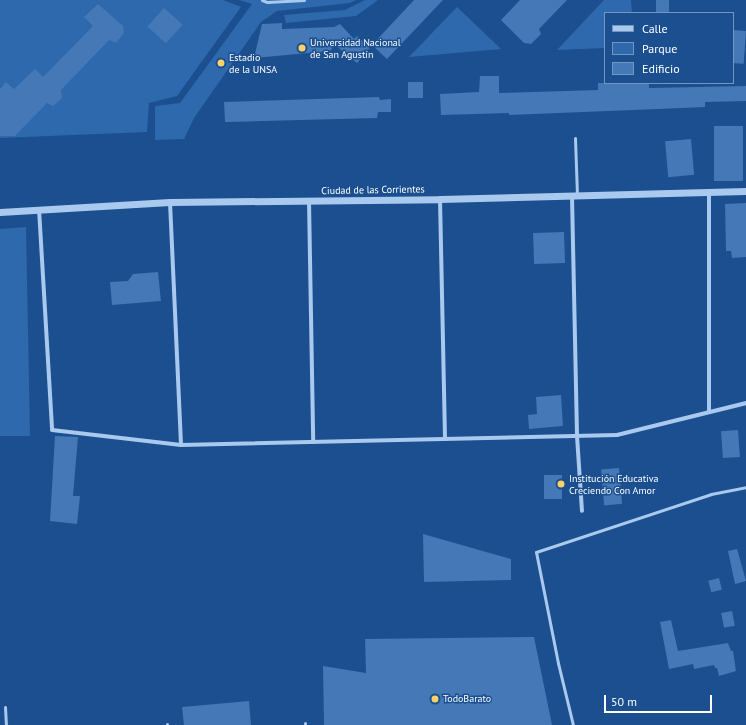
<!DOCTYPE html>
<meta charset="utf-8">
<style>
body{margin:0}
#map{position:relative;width:746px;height:725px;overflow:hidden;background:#1b4f8f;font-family:"PT Sans",sans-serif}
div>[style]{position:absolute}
.green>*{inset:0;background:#2e69ad}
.building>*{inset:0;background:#4478b7;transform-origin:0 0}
.service>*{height:3px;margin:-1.5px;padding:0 1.5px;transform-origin:1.5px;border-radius:1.5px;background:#a9c9ee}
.minor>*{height:4px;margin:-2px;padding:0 2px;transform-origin:2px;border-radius:2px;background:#a9c9ee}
.tertiary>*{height:7px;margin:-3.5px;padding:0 3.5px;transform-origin:3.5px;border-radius:3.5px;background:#a9c9ee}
.dots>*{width:11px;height:11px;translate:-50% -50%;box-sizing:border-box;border:2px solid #1b4f8f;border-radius:50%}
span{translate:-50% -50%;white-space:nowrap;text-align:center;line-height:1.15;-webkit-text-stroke:3px #1b4f8f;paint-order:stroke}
.poi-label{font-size:10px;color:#fff}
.left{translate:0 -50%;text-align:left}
.street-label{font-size:10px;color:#fff}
.legend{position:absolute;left:604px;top:12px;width:130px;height:72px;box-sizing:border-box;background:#1b4f8f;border:1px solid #7695bc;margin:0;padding:5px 7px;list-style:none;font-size:12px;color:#fff}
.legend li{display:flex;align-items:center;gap:8px;height:20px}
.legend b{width:20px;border:1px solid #7695bc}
.scale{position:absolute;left:604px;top:695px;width:108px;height:18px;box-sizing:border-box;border:2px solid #fff;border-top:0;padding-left:5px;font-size:12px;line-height:14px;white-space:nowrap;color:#fff;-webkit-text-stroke:3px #1b4f8f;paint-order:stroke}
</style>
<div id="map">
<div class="green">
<div style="clip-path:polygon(0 0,223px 0,241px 7px,177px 96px,149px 103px,147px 132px,0 138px)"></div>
<div style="clip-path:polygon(239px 0,356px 0,350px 3px,277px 11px,261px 22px,194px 118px,184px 139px,155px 140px,155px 106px,180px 103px,252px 4px)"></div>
<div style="clip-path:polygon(365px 0,378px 0,356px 16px,286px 23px,284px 15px,345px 10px)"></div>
<div style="clip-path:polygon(604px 0,631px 0,632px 13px,605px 13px,605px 48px,557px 50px)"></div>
<div style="clip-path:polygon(457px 7px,501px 49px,409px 57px)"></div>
<div style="clip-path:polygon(26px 227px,30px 436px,0 436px,0 229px)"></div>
</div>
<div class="building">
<div style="clip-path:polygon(414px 0,443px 0,387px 59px,372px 45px)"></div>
<div style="clip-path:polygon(520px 0,567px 0,539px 29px,541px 34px,531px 44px,524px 43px,501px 20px)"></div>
<div style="left:656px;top:0;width:13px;height:13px"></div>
<div style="clip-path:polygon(98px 4px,123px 26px,124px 33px,116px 43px,109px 40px,61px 90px,62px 98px,53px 106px,47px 103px,15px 136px,0 136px,0 89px,6px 82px,14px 89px,35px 69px,43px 77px,93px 26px,84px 17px)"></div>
<div style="left:164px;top:8px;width:25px;height:25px;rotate:42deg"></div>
<div style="clip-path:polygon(282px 23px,282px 29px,334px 27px,340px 24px,354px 39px,357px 36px,370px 48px,357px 63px,335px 45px,330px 51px,254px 58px,262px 24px)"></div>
<div style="left:733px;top:30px;width:13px;height:33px;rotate:4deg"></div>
<div style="clip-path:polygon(480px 76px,499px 76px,499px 93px,598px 90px,598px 83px,649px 83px,649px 88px,746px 86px,746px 101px,705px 102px,705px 107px,658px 109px,509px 115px,509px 113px,441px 115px,440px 94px,479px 92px)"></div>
<div style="left:408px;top:82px;width:15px;height:16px"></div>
<div style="clip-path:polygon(379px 97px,380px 100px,391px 99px,391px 112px,378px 112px,377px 118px,225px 122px,224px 102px)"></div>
<div style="left:714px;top:126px;width:29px;height:55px"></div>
<div style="left:691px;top:139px;width:36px;height:26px;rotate:85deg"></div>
<div style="clip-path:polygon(746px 203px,746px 257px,732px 258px,731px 251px,726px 251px,725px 204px)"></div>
<div style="left:564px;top:232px;width:31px;height:31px;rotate:88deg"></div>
<div style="clip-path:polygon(158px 272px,161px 301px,112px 305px,110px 282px,128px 281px,133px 274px)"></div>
<div style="clip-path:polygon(561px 395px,563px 426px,529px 429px,528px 415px,537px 414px,536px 397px)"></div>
<div style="left:738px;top:430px;width:27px;height:17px;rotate:86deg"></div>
<div style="clip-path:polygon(55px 436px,78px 437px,73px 496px,80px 496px,77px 524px,50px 521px)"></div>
<div style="left:619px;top:468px;width:36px;height:18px;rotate:85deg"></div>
<div style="left:544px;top:475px;width:18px;height:24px"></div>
<div style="clip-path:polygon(423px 534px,511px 559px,511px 580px,424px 582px)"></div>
<div style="clip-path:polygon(737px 549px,746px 581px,735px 584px,728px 551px)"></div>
<div style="left:719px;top:578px;width:12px;height:11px;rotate:76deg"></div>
<div style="left:732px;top:611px;width:15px;height:11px;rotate:79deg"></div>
<div style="clip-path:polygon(671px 620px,678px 651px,728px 643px,731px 651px,733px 651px,736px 671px,719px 676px,717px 668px,715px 668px,714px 665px,694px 669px,693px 664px,669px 669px,660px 622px)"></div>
<div style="clip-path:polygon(534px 637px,552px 725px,324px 725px,323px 666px,366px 673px,365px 639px)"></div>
<div style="clip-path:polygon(249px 701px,251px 725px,184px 725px,182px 707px)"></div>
</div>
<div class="service">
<div style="left:262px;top:0;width:5px;rotate:22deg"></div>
<div style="left:267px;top:2px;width:37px;rotate:-3deg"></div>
<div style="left:575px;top:138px;width:58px;rotate:88deg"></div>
<div style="left:5px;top:707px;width:18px;rotate:87deg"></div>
<div style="left:305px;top:723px;width:2px;rotate:90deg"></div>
<div style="left:167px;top:724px;width:1px;rotate:90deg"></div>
<div style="left:573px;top:725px;width:64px;rotate:-103.6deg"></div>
<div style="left:558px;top:663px;width:113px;rotate:-101.2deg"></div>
<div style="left:536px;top:552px;width:184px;rotate:-18.3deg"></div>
<div style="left:711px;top:494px;width:36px;rotate:-11deg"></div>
</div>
<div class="minor">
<div style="left:709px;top:193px;width:218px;rotate:90deg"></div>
<div style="left:572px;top:196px;width:240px;rotate:88.8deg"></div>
<div style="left:577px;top:436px;width:75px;rotate:86.2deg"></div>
<div style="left:440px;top:199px;width:240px;rotate:88.8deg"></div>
<div style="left:309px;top:201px;width:241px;rotate:89deg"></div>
<div style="left:170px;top:202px;width:243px;rotate:87.4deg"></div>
<div style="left:39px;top:209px;width:221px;rotate:86.6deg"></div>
<div style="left:52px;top:430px;width:130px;rotate:6.6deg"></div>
<div style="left:181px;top:445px;width:436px;rotate:-1.3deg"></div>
<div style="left:617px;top:435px;width:133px;rotate:-13.9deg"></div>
</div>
<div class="tertiary">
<div style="left:0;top:212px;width:170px;rotate:-3.4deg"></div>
<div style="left:170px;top:202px;width:270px;rotate:-0.6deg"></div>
<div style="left:440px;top:199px;width:306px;rotate:-1.5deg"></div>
</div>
<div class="dots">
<div style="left:302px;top:48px;background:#ffd166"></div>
<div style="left:221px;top:63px;background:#ffd166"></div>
<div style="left:561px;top:484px;background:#ffd166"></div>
<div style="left:435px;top:699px;background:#ffd166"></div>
</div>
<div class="poi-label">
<span class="left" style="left:310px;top:48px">Universidad Nacional<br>de San Agustín</span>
<span class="left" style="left:229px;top:63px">Estadio<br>de la UNSA</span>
<span class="left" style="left:569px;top:484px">Institución Educativa<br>Creciendo Con Amor</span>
<span class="left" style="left:443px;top:699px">TodoBarato</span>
</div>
<div class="street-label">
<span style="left:373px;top:190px;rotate:-1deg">Ciudad de las Corrientes</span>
</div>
<ul class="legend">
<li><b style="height:5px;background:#a9c9ee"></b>Calle</li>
<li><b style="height:11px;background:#2e69ad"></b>Parque</li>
<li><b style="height:11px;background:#4478b7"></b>Edificio</li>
</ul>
<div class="scale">50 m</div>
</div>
